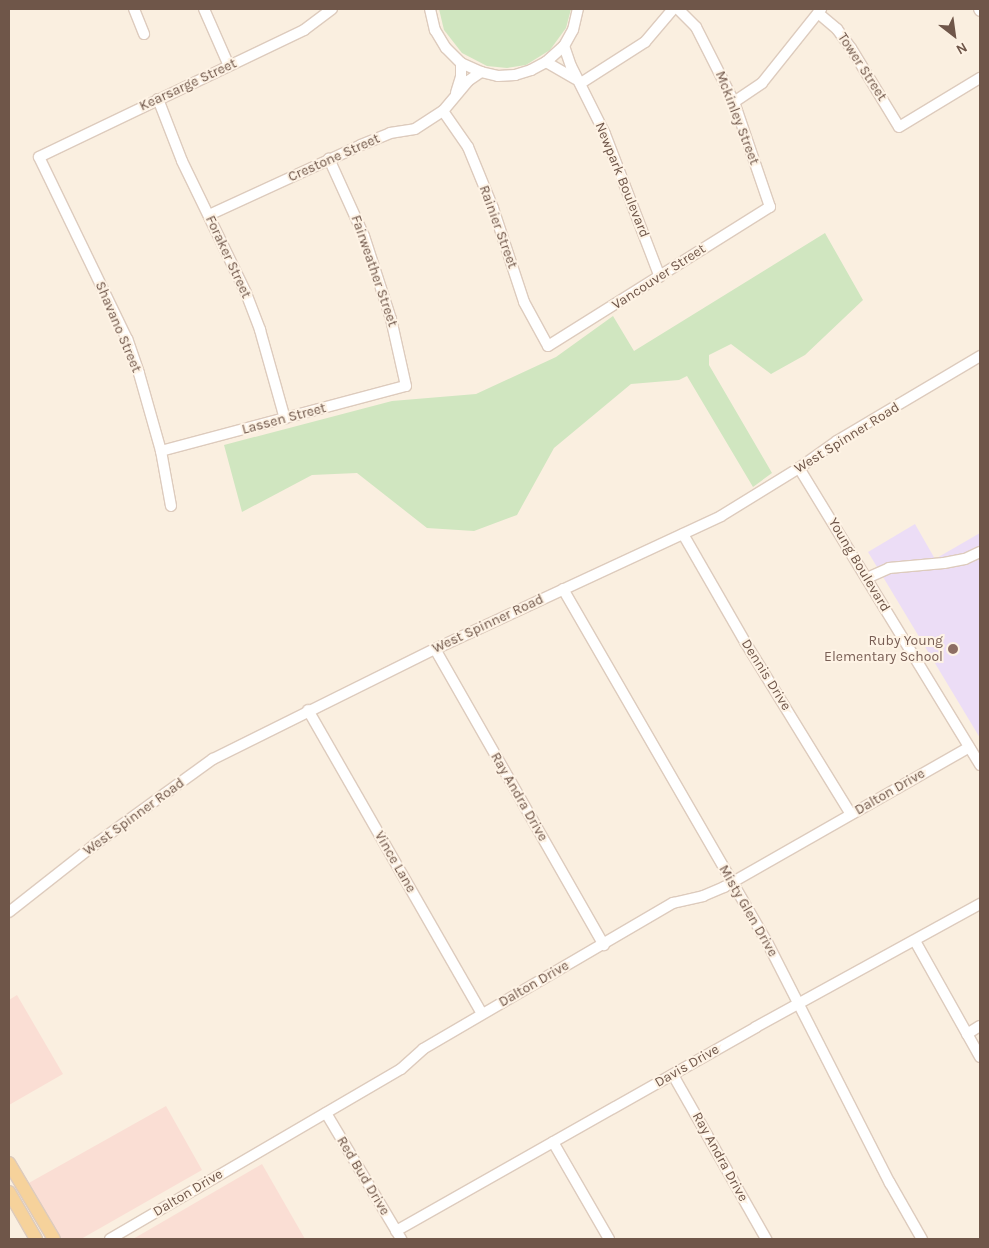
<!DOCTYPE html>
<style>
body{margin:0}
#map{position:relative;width:989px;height:1248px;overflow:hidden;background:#faefe0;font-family:Karla,sans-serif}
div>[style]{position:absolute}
.commercial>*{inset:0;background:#faded4}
.education>*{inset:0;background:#ecddf6}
.green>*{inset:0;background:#d0e6c0}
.roads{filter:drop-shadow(1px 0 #ddcbbd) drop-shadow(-1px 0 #ddcbbd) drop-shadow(0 1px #ddcbbd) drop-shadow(0 -1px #ddcbbd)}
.minor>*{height:10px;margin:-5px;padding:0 5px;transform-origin:5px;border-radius:5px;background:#fff}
.major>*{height:12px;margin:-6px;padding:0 6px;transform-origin:6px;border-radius:6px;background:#f6d29b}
.dots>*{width:14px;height:14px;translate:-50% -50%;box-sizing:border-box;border:2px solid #fef3e5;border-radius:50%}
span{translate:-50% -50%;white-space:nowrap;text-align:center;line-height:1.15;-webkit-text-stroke:4px #fef3e5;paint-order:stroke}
.street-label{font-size:14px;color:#6f5649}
.education-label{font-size:14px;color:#785e54}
.right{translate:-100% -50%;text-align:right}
.frame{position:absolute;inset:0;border:10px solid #6f5649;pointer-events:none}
.north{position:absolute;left:929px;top:10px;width:50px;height:50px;-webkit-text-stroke:4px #fef3e5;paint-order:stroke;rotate:150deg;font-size:14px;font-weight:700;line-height:20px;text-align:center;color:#6f5649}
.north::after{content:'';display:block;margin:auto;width:18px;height:22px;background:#6f5649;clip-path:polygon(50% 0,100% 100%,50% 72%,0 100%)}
</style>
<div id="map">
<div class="commercial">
<div style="clip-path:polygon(17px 995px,63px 1074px,9px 1105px,9px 1000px)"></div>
<div style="clip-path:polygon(166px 1106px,202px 1170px,81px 1239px,60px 1239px,27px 1184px)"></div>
<div style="clip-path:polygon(262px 1164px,305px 1239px,133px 1239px)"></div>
</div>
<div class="education">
<div style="clip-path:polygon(915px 524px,935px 559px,980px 533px,980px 738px,868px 552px)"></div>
</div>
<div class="green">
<div style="clip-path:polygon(439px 9px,571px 9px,566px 28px,550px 50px,526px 65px,507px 68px,487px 66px,462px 53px,444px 30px)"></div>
<div style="clip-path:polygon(825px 233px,863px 300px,805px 355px,771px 374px,731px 344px,709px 355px,709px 365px,772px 473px,753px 487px,687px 376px,679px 380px,631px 384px,554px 448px,517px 515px,474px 531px,427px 528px,357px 473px,312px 475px,242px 512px,224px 445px,392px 401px,476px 394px,556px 357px,613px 316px,634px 351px)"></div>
</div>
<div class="roads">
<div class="minor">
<div style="left:134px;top:9px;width:27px;rotate:68deg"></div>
<div style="left:204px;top:9px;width:62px;rotate:66.3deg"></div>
<div style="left:430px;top:9px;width:22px;rotate:77deg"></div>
<div style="left:435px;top:30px;width:21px;rotate:59deg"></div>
<div style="left:446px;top:48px;width:21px;rotate:45deg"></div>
<div style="left:461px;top:63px;width:22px;rotate:24deg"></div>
<div style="left:481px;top:72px;width:17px;rotate:13deg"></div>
<div style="left:498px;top:76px;width:17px;rotate:-3deg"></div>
<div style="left:515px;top:75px;width:17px;rotate:-17deg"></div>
<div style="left:531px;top:70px;width:17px;rotate:-28deg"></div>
<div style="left:546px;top:62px;width:24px;rotate:-42deg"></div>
<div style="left:564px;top:46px;width:18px;rotate:-61deg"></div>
<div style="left:573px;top:30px;width:22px;rotate:-77deg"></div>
<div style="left:979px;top:9px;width:2px;rotate:63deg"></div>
<div style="left:818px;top:13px;width:25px;rotate:40deg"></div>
<div style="left:837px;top:29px;width:24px;rotate:54deg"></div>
<div style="left:851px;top:48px;width:92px;rotate:58.7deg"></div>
<div style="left:899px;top:127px;width:95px;rotate:-31.2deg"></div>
<div style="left:564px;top:46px;width:21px;rotate:71deg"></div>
<div style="left:571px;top:66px;width:76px;rotate:63.4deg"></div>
<div style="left:605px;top:134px;width:153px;rotate:69deg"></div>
<div style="left:546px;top:62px;width:34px;rotate:30deg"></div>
<div style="left:581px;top:83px;width:76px;rotate:-32.6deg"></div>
<div style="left:645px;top:42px;width:43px;rotate:-49.7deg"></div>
<div style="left:456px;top:93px;width:17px;rotate:-73deg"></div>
<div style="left:461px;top:77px;width:14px;rotate:-90deg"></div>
<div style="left:158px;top:99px;width:66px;rotate:68.8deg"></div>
<div style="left:182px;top:161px;width:147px;rotate:64.1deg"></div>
<div style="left:246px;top:293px;width:40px;rotate:69deg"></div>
<div style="left:260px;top:330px;width:92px;rotate:74.3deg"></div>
<div style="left:734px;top:102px;width:34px;rotate:-34deg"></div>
<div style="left:762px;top:83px;width:95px;rotate:-51.4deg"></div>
<div style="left:443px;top:111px;width:44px;rotate:55.2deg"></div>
<div style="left:468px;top:147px;width:66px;rotate:67.7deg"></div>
<div style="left:493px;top:208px;width:99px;rotate:71.7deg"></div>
<div style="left:524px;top:302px;width:50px;rotate:61.4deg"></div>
<div style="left:548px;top:346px;width:262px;rotate:-32.1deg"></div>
<div style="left:770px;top:207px;width:111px;rotate:-108.9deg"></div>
<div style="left:734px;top:102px;width:84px;rotate:-116.9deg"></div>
<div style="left:696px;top:27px;width:25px;rotate:-135deg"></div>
<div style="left:209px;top:215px;width:167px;rotate:-24.7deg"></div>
<div style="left:361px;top:145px;width:31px;rotate:-22deg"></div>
<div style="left:390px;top:133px;width:25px;rotate:-9deg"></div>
<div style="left:415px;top:129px;width:33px;rotate:-33deg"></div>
<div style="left:443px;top:111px;width:39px;rotate:-50deg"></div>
<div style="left:468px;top:81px;width:16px;rotate:-35deg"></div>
<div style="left:161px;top:451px;width:253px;rotate:-14.9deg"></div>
<div style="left:406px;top:386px;width:69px;rotate:-102.6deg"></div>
<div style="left:391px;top:319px;width:87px;rotate:-108deg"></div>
<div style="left:364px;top:236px;width:85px;rotate:-114.4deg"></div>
<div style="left:799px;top:468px;width:348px;rotate:58.6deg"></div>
<div style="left:171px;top:506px;width:56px;rotate:-100.3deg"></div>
<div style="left:161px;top:451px;width:81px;rotate:-105.8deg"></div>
<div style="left:139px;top:373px;width:36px;rotate:-109deg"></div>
<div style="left:127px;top:339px;width:202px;rotate:-115.8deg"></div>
<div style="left:39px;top:157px;width:294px;rotate:-25.6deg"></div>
<div style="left:304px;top:30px;width:35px;rotate:-37deg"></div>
<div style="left:683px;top:534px;width:125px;rotate:60.1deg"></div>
<div style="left:745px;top:642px;width:202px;rotate:58.4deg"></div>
<div style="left:867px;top:578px;width:24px;rotate:-24deg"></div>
<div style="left:889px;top:568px;width:55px;rotate:-5.2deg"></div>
<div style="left:944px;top:563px;width:21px;rotate:-11deg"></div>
<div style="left:965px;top:559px;width:17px;rotate:-25deg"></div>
<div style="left:563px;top:589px;width:408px;rotate:60deg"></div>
<div style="left:767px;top:942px;width:271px;rotate:63deg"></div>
<div style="left:890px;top:1183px;width:64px;rotate:60.3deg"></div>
<div style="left:435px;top:649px;width:341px;rotate:60.3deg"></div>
<div style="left:308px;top:710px;width:350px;rotate:60.2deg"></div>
<div style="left:9px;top:912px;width:108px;rotate:-38.2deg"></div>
<div style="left:94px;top:845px;width:147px;rotate:-35.9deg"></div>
<div style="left:213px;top:759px;width:248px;rotate:-26.4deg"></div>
<div style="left:435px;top:649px;width:315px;rotate:-24.9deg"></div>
<div style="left:721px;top:516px;width:92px;rotate:-31.6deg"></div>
<div style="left:799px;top:468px;width:47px;rotate:-35.4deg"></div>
<div style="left:837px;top:441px;width:166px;rotate:-30.7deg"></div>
<div style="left:915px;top:941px;width:133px;rotate:60.7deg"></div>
<div style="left:967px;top:1034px;width:15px;rotate:-32deg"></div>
<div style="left:673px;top:1075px;width:189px;rotate:60.4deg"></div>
<div style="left:326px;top:1113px;width:147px;rotate:59.2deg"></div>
<div style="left:553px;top:1142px;width:112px;rotate:60deg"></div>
<div style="left:396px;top:1231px;width:414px;rotate:-29.5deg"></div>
<div style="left:756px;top:1027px;width:256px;rotate:-28.8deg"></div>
<div style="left:110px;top:1239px;width:337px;rotate:-30.3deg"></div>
<div style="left:401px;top:1069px;width:30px;rotate:-42deg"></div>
<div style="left:423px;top:1049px;width:290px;rotate:-30.3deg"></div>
<div style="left:673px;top:903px;width:31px;rotate:-13deg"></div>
<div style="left:703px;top:896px;width:23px;rotate:-23deg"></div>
<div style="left:724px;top:887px;width:282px;rotate:-29.7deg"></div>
</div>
<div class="major">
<div style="left:9px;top:1163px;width:88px;rotate:59.4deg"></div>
<div style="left:9px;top:1192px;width:54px;rotate:60.1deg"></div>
</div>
</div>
<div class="dots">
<div style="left:953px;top:649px;background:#8d6e63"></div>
</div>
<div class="street-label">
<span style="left:862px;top:67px;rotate:57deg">Tower Street</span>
<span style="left:188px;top:85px;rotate:-25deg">Kearsarge Street</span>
<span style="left:737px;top:118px;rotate:69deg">Mckinley Street</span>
<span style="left:334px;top:158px;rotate:-24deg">Crestone Street</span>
<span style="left:622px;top:180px;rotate:68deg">Newpark Boulevard</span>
<span style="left:498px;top:227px;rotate:70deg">Rainier Street</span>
<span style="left:228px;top:257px;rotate:65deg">Foraker Street</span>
<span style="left:374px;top:271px;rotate:71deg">Fairweather Street</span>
<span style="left:659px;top:277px;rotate:-33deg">Vancouver Street</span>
<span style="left:118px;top:327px;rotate:67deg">Shavano Street</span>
<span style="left:284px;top:419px;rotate:-15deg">Lassen Street</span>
<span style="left:847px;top:438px;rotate:-32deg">West Spinner Road</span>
<span style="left:859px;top:565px;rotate:59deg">Young Boulevard</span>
<span style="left:488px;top:624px;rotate:-25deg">West Spinner Road</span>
<span style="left:766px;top:675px;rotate:58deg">Dennis Drive</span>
<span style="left:890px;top:792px;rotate:-30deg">Dalton Drive</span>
<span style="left:519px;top:797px;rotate:60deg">Ray Andra Drive</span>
<span style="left:134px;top:817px;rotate:-36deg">West Spinner Road</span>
<span style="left:395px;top:862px;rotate:60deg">Vince Lane</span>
<span style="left:748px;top:911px;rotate:60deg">Misty Glen Drive</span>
<span style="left:534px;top:984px;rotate:-30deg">Dalton Drive</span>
<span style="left:687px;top:1066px;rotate:-30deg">Davis Drive</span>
<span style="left:720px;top:1157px;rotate:61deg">Ray Andra Drive</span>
<span style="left:363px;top:1176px;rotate:59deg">Red Bud Drive</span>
<span style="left:188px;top:1193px;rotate:-31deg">Dalton Drive</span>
</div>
<div class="education-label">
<span class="right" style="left:943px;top:649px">Ruby Young<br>Elementary School</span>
</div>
<div class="frame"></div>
<div class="north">N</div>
</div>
